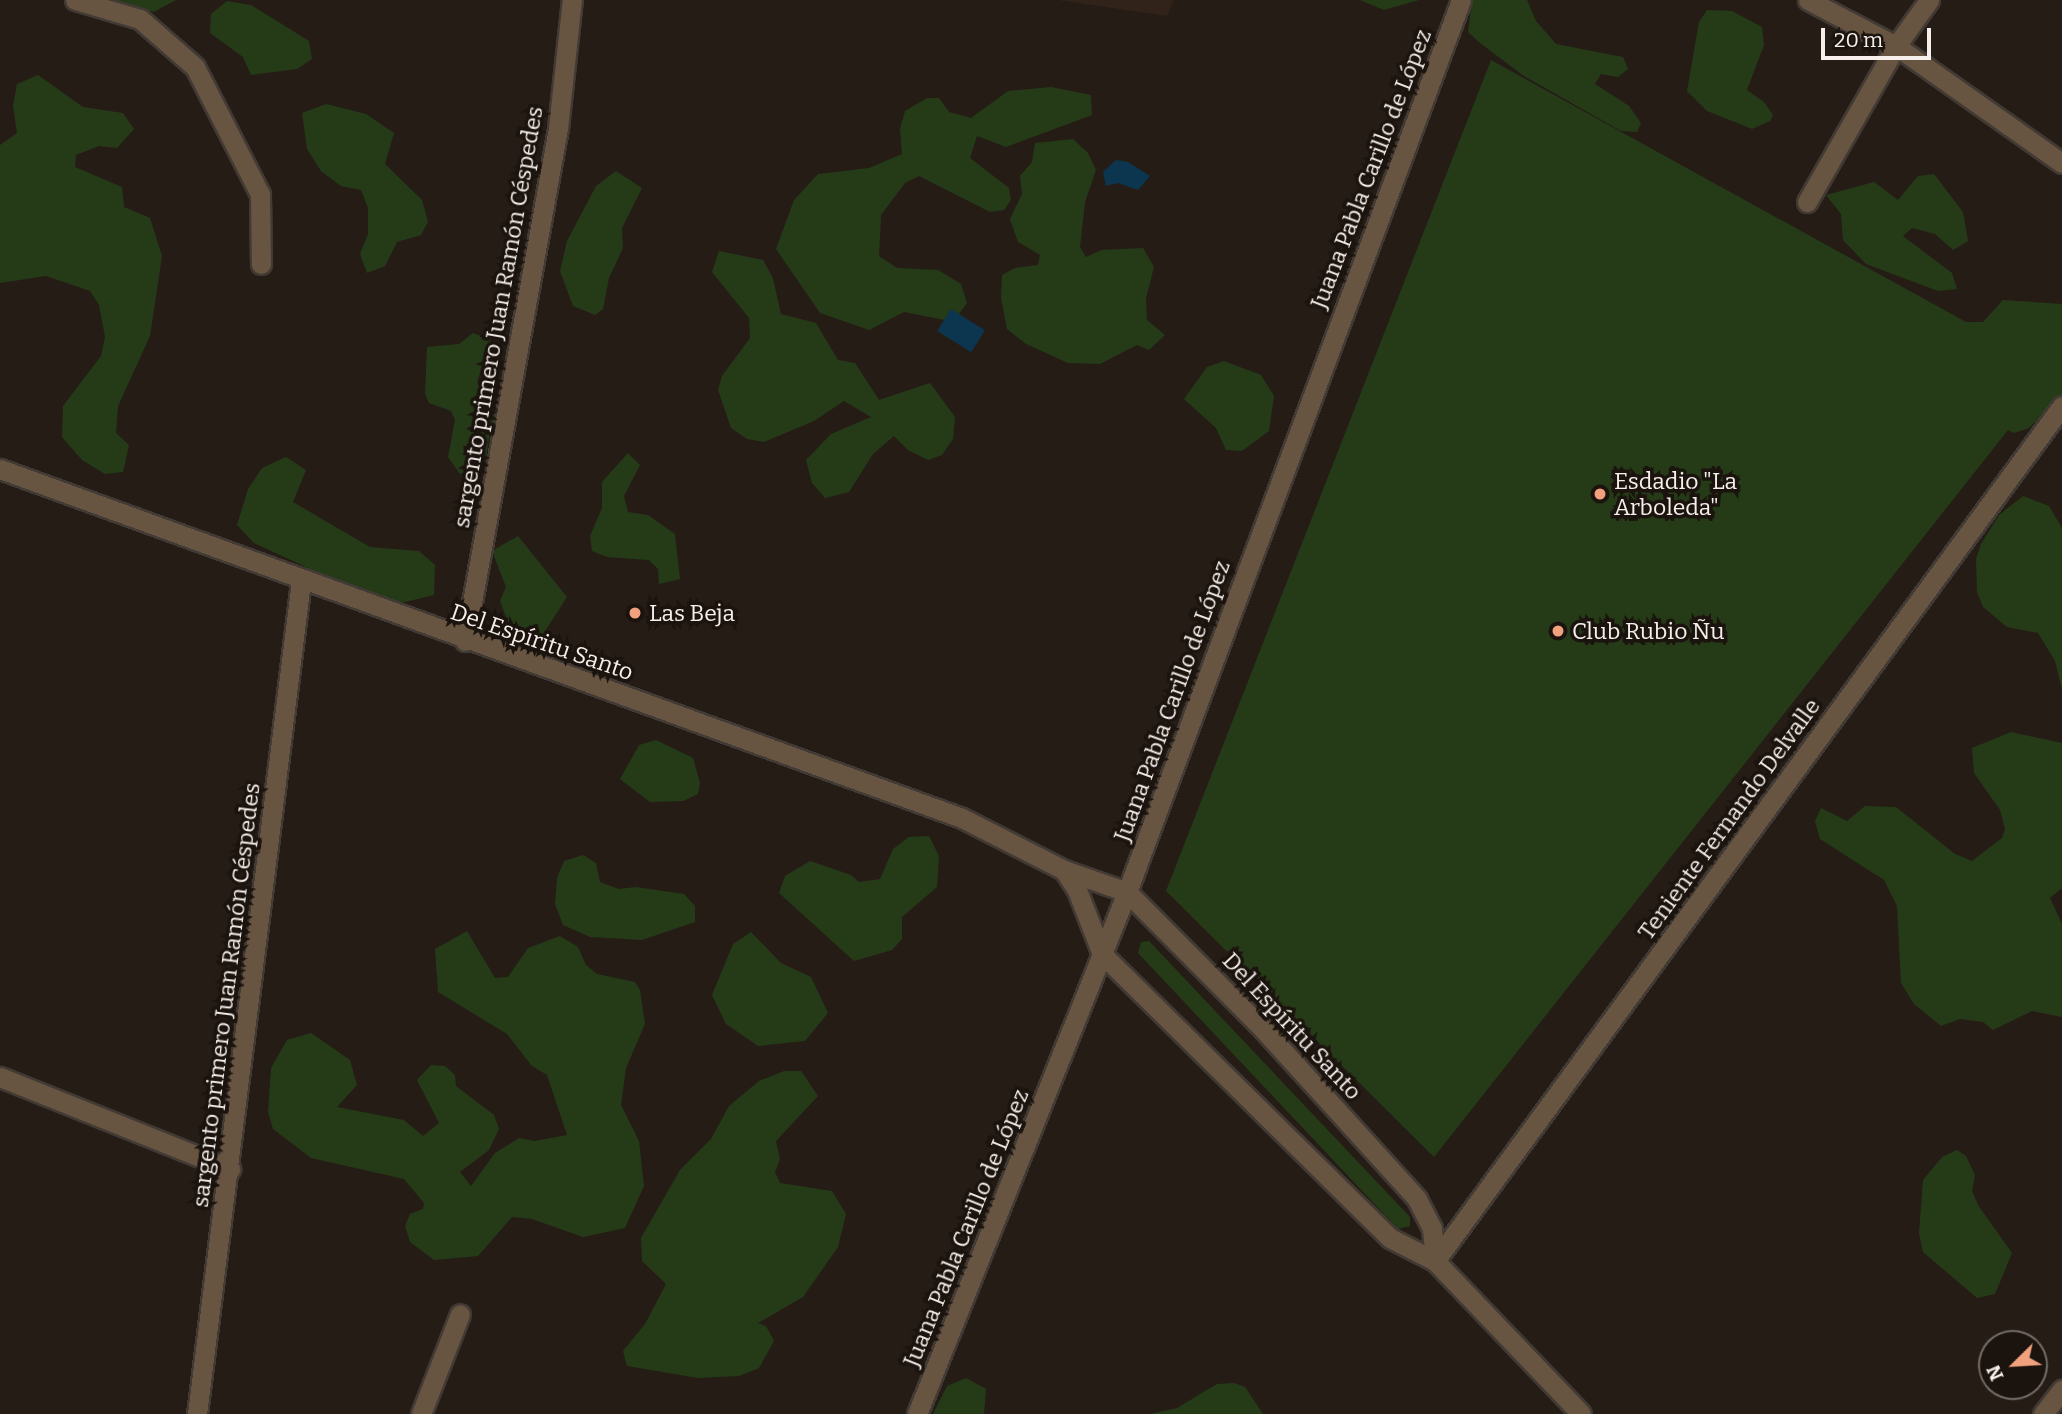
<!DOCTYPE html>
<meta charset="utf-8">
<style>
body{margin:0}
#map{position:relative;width:2062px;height:1414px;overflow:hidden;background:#251c16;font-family:Bitter,serif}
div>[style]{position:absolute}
.built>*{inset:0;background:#312319}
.green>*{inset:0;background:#253b18}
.water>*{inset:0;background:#0c3550;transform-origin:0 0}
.roads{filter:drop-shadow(2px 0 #423a34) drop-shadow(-2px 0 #423a34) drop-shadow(0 2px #423a34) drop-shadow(0 -2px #423a34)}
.minor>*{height:19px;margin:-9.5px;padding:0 9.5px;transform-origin:9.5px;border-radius:9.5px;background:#675542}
.dots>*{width:19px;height:19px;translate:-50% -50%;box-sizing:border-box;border:4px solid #1b130d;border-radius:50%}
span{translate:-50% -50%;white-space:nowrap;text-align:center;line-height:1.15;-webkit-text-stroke:7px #1b130d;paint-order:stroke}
.street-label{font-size:23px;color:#f6efeb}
.poi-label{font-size:23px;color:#f6efeb}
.left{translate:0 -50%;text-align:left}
.north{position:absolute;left:1978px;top:1330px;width:70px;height:70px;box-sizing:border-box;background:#1b130d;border:2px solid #736b66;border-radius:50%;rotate:246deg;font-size:19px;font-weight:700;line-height:28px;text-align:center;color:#f6efeb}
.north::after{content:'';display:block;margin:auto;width:24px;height:32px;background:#f1a17d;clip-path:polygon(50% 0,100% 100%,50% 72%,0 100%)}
.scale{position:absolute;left:1821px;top:28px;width:110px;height:32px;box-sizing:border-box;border:4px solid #f6efeb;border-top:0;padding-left:9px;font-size:21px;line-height:24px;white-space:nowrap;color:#f6efeb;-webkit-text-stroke:5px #1b130d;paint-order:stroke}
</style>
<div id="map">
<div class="built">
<div style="clip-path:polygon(1058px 0,1174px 0,1167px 16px)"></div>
</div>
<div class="green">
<div style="clip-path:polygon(110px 0,176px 0,154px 12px)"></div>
<div style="clip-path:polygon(1360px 0,1419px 0,1384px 10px)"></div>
<div style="clip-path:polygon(1472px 0,1527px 0,1536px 21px,1556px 44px,1623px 57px,1628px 69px,1618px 77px,1601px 74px,1595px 84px,1629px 106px,1641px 123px,1637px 132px,1621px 131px,1524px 76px,1480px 43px,1468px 32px)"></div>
<div style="clip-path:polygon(227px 1px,251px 5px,309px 41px,312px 59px,297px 69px,251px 75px,243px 57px,210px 33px,211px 14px)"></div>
<div style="clip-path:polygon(1707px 10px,1732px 11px,1762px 27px,1764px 45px,1747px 90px,1764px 102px,1773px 115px,1770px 121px,1752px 129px,1707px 111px,1687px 91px,1699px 22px)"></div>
<div style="clip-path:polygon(1491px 60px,1966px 322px,1983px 322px,2003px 300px,2062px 304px,2062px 395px,2029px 428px,2014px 433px,2008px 430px,1434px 1157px,1166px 891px)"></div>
<div style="clip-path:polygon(38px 75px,83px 107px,123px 113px,134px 129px,117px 148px,99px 146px,76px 155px,75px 167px,122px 187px,124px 207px,150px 218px,162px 256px,150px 336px,118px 406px,116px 433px,129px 445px,123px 472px,105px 474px,82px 460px,62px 437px,63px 406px,101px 356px,105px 337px,99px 305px,90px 291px,46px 276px,0 283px,0 145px,17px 133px,13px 106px,17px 84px)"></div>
<div style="clip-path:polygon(1051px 87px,1091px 95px,1092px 115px,1006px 147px,977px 136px,970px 158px,1009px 188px,1011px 200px,1004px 210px,990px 212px,919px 176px,905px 183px,881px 215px,879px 256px,897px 268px,938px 270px,961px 284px,967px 303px,958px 315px,945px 320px,904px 312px,869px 330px,820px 313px,776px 249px,794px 200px,818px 174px,869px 168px,902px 154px,900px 129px,905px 111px,927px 98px,939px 98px,949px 112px,971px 118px,1008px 91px)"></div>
<div style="clip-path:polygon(326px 104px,366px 114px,394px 133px,385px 164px,422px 200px,428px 222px,421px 235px,397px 242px,385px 266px,367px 273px,360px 254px,368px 234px,368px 208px,361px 190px,341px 186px,321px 171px,307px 149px,302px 113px)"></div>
<div style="clip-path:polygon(1073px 139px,1088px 153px,1096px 170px,1085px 202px,1080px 247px,1086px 257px,1102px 250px,1143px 248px,1154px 267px,1146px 298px,1147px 320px,1165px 335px,1149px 350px,1137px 345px,1100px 364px,1068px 363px,1026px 344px,1007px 329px,1001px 298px,1002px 275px,1015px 268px,1038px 265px,1040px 255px,1018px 242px,1010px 219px,1022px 194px,1020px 176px,1032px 162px,1035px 143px)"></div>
<div style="clip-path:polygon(616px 171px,642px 188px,622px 228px,623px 248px,609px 278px,603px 309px,595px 315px,573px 306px,560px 271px,567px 241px,596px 186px)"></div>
<div style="clip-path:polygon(1934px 174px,1963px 212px,1968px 241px,1953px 250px,1935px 234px,1912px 228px,1903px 236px,1952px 273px,1957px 289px,1938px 291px,1866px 264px,1843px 240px,1841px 214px,1826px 195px,1874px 182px,1898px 200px,1918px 176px)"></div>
<div style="clip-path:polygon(719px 251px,763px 260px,773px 278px,781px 314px,816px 323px,838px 360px,855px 363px,879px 400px,930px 383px,955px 417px,953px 439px,942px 455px,928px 460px,908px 450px,894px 436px,873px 454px,849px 492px,825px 498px,812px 483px,806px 460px,831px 434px,871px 417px,844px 401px,814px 421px,764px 442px,747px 439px,731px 428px,718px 390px,722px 376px,750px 338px,749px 318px,712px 272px)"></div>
<div style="clip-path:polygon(473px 333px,491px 340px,477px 382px,499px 420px,490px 432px,485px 465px,460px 474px,448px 457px,455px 420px,451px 411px,429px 403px,425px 394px,427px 347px,459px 344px)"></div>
<div style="clip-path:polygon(1224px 361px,1261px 375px,1274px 396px,1269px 431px,1242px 451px,1226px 450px,1216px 428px,1184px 399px,1207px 367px)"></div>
<div style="clip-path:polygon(628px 453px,640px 465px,624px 496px,628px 512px,648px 515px,675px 534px,680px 579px,659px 584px,658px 569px,649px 560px,607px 557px,592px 551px,590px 536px,602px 508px,602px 482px)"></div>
<div style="clip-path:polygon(286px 457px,306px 470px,293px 502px,370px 547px,419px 551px,435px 565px,434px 595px,401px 603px,379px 601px,254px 543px,237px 525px,248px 489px,262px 468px)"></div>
<div style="clip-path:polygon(2023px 496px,2049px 506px,2062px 528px,2062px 690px,2055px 661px,2038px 633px,2007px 627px,1983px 607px,1977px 592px,1976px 559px,1981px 544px,1999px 515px)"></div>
<div style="clip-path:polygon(518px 536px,567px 597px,542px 636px,526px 639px,509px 625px,500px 601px,506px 587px,492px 551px)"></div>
<div style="clip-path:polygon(2011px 732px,2062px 743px,2062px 888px,2050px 898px,2062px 924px,2062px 1017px,2032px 1011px,1993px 1030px,1983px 1022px,1960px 1019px,1941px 1026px,1914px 1004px,1901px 983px,1897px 906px,1884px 880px,1820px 839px,1815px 821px,1821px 808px,1847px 821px,1865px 806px,1896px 807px,1955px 854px,1972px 861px,2002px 838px,2005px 829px,2000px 810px,1974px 773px,1972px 748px)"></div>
<div style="clip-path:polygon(656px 740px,693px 758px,700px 783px,698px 794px,683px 801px,650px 802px,620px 779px,639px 745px)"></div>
<div style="clip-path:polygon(929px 836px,939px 856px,937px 887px,902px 917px,902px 939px,892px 950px,854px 961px,779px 893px,785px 876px,810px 861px,851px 875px,859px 882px,880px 879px,893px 849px,909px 837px)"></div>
<div style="clip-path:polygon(583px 855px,596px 863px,600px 882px,619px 889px,636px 887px,684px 894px,695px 906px,695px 922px,642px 940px,590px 937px,563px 925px,555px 904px,557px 878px,564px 861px)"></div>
<div style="clip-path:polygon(467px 931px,495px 978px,508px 977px,528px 948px,560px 936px,578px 947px,586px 965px,597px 974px,635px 982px,640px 990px,645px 1024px,626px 1068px,621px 1105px,639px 1141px,644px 1186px,625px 1228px,583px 1237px,532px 1219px,512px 1217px,478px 1256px,434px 1260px,410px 1242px,405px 1226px,410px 1214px,423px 1209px,424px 1203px,404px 1179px,311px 1158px,273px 1129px,268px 1112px,271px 1068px,287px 1040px,311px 1033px,350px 1060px,357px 1085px,337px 1107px,404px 1120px,423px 1136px,439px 1123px,417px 1080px,431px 1065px,445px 1066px,455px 1075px,456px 1086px,494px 1115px,499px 1129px,489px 1150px,460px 1172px,471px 1186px,495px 1153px,519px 1138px,535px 1141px,567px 1135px,547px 1075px,532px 1066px,507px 1034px,438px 992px,435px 949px)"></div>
<div style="clip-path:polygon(751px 932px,781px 963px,811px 977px,828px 1013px,805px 1041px,758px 1046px,726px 1024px,712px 995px,733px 944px)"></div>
<div style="clip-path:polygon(1149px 941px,1410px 1217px,1410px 1226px,1398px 1229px,1138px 953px,1141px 942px)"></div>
<div style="clip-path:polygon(784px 1071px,801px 1071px,818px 1096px,776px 1141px,780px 1159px,775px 1172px,780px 1183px,832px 1191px,846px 1214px,838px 1247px,803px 1297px,758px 1323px,766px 1326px,774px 1341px,759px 1368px,739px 1376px,698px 1378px,627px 1366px,623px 1351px,645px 1324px,666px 1284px,642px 1261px,641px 1238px,680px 1170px,711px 1139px,729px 1106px,759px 1081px)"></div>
<div style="clip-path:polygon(1957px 1150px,1966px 1156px,1975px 1175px,1972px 1191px,1978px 1205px,2012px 1253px,1995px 1294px,1977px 1298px,1923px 1252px,1919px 1233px,1923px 1180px,1942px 1157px)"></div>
<div style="clip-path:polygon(966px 1378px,986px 1389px,984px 1414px,933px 1414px,947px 1386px)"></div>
<div style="clip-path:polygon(1234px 1383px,1245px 1387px,1263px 1414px,1150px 1414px,1177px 1408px,1217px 1384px)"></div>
</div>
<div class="water">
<div style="clip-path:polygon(1116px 160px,1128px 162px,1150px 176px,1138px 190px,1118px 183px,1106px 186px,1103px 172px)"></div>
<div style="left:951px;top:309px;width:40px;height:26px;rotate:32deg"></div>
</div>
<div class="roads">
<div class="minor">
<div style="left:75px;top:0;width:68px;rotate:16.3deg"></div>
<div style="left:140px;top:19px;width:73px;rotate:41.1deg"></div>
<div style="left:195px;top:67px;width:143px;rotate:62.9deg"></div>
<div style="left:260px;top:194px;width:70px;rotate:89.2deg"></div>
<div style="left:1808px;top:0;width:99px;rotate:27.6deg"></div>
<div style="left:1896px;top:46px;width:203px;rotate:35.2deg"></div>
<div style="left:1807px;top:202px;width:180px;rotate:-60.3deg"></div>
<div style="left:1896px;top:46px;width:57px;rotate:-54.3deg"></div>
<div style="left:0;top:469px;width:1023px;rotate:19.94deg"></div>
<div style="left:962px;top:818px;width:114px;rotate:27deg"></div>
<div style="left:1064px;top:870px;width:67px;rotate:19.2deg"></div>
<div style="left:1127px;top:892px;width:194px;rotate:45.2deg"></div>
<div style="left:1264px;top:1030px;width:228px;rotate:47.8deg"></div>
<div style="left:1417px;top:1199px;width:33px;rotate:63deg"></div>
<div style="left:1432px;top:1228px;width:33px;rotate:85deg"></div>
<div style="left:465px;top:641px;width:521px;rotate:-79.72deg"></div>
<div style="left:558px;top:128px;width:129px;rotate:-83.8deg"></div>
<div style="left:1064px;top:870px;width:24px;rotate:57deg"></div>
<div style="left:1077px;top:890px;width:69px;rotate:68.7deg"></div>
<div style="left:1102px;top:954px;width:404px;rotate:44.6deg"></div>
<div style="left:1390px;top:1238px;width:51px;rotate:27.1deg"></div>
<div style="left:1435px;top:1261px;width:211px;rotate:46.3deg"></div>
<div style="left:0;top:1077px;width:248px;rotate:21.8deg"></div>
<div style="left:1435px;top:1261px;width:1060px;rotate:-53.75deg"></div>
<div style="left:197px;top:1414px;width:839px;rotate:-82.88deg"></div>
<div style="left:421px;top:1414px;width:107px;rotate:-68.7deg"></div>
<div style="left:917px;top:1414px;width:563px;rotate:-68.09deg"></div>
<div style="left:1127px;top:892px;width:952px;rotate:-69.47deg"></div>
<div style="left:2043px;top:1414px;width:31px;rotate:-52deg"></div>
</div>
</div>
<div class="dots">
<div style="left:1600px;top:494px;background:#f1a17d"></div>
<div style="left:635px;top:613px;background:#f1a17d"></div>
<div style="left:1558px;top:631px;background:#f1a17d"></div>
</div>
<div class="street-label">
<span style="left:1371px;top:169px;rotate:-69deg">Juana Pabla Carillo de López</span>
<span style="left:498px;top:317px;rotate:-80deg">sargento primero Juan Ramón Céspedes</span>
<span style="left:542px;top:642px;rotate:19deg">Del Espíritu Santo</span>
<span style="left:1172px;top:701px;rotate:-70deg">Juana Pabla Carillo de López</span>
<span style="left:1729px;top:819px;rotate:-54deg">Teniente Fernando Delvalle</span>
<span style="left:226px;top:995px;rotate:-83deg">sargento primero Juan Ramón Céspedes</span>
<span style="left:1292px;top:1026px;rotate:47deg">Del Espíritu Santo</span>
<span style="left:966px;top:1228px;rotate:-68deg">Juana Pabla Carillo de López</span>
</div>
<div class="poi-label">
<span class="left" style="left:1614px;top:494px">Esdadio "La<br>Arboleda"</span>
<span class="left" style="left:649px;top:613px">Las Beja</span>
<span class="left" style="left:1572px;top:631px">Club Rubio Ñu</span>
</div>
<div class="north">N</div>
<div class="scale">20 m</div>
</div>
